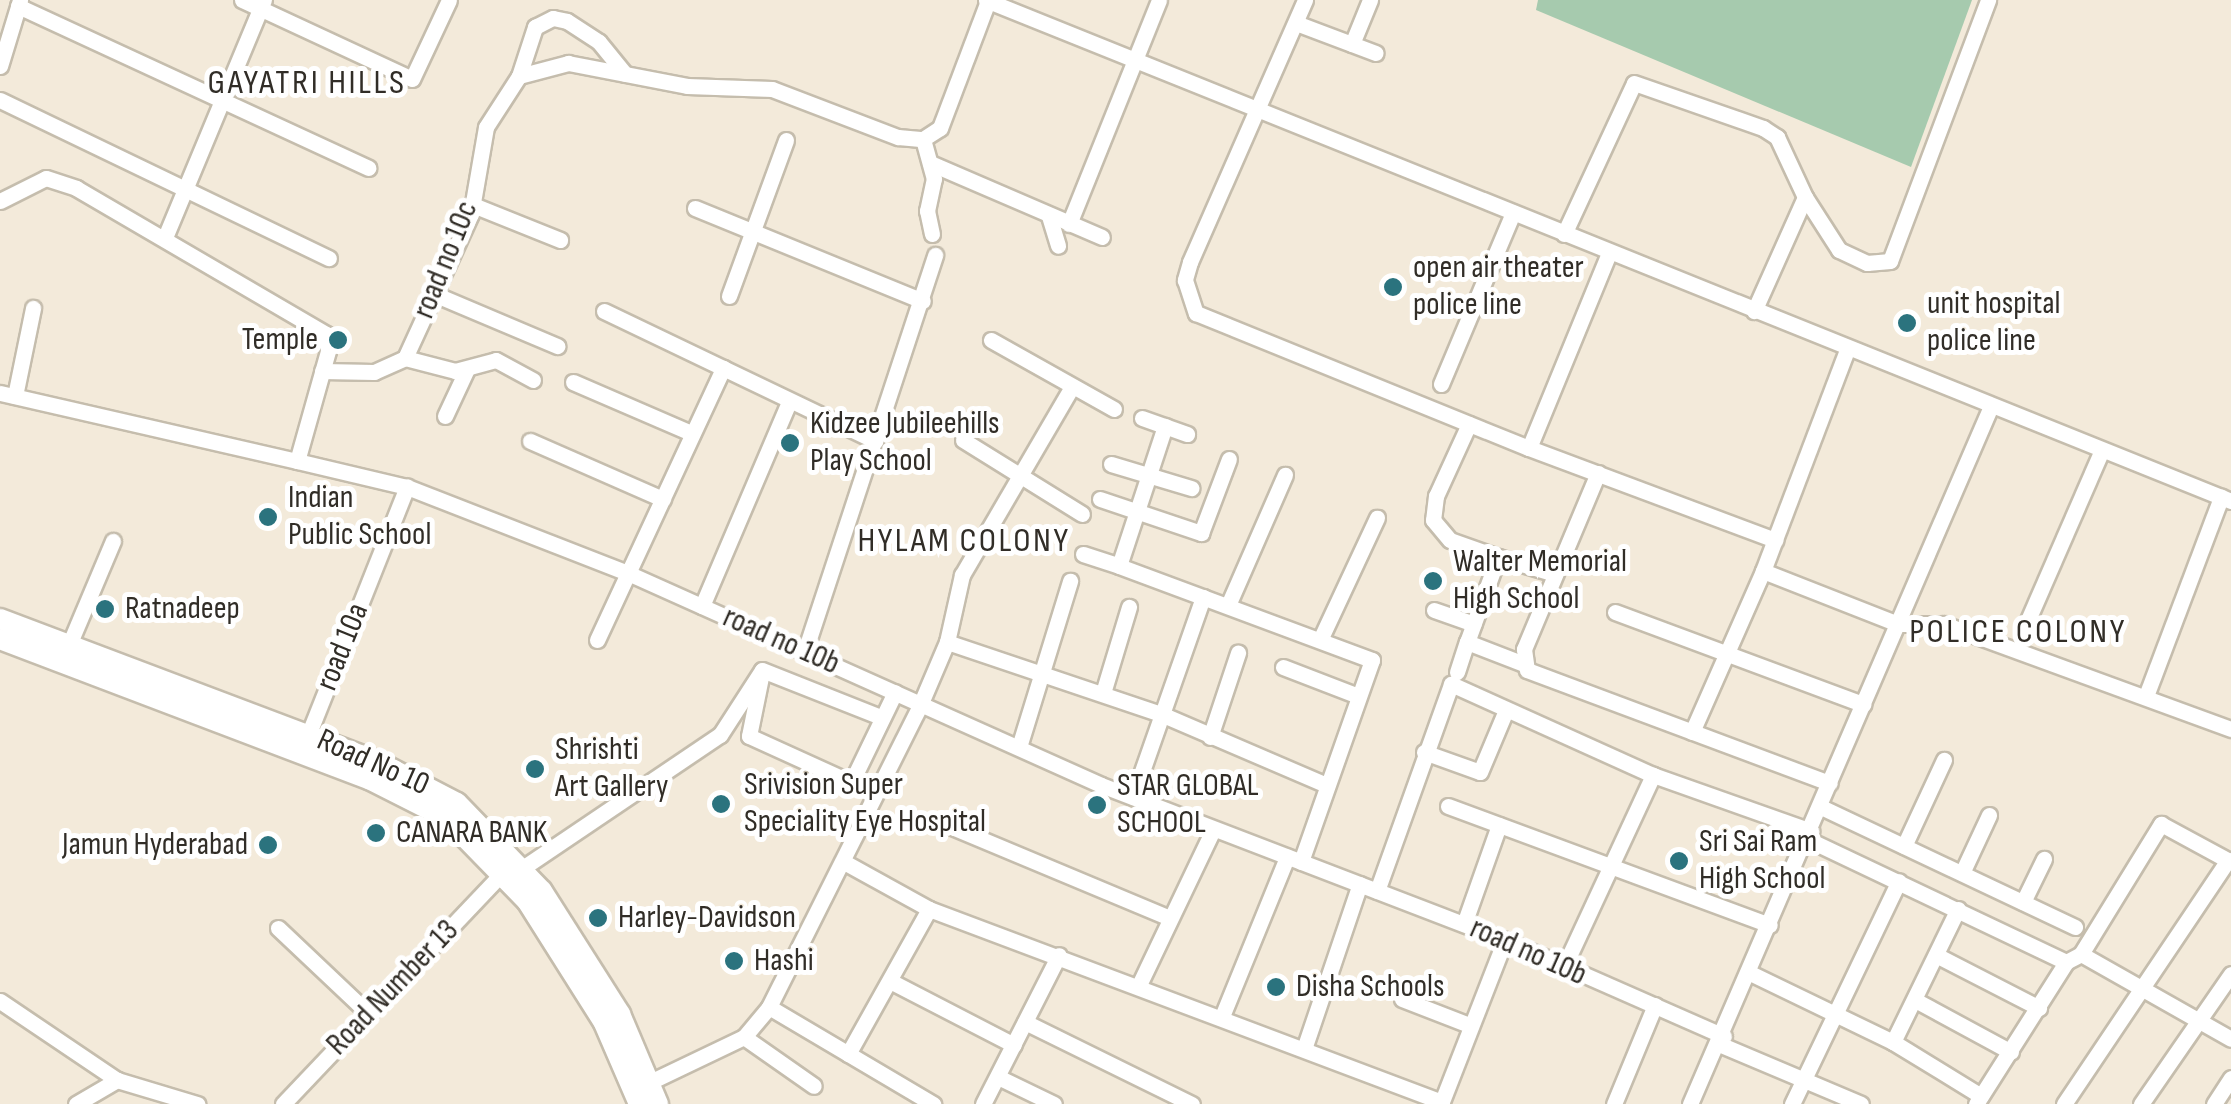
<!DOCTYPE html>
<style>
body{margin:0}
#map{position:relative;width:2231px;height:1104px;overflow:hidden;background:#f3eada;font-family:"Sofia Sans Condensed",sans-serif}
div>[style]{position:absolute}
.green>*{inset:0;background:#a6caae}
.roads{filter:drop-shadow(2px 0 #c5bdad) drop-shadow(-2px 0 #c5bdad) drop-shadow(0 2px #c5bdad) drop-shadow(0 -2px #c5bdad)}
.minor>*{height:15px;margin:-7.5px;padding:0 7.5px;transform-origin:7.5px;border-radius:7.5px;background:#fff}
.major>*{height:20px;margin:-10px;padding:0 10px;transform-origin:10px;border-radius:10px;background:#fff}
.dots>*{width:28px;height:28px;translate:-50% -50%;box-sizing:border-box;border:5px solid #fff;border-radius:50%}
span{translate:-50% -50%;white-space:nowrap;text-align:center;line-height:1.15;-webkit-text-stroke:10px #fff;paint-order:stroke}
.street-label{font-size:32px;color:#312d27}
.poi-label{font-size:32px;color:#312d27}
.left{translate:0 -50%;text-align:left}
.right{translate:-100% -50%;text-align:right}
.neighbourhood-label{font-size:35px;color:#312d27;letter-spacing:2.5px}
</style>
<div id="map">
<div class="green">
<div style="clip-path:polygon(1538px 0,1972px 0,1911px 167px,1536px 10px)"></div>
</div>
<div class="roads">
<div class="minor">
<div style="left:242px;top:0;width:187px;rotate:24.9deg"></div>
<div style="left:412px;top:79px;width:87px;rotate:-64.9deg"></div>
<div style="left:986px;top:0;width:1342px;rotate:21.92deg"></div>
<div style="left:1305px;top:0;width:286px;rotate:113.7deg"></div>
<div style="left:1190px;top:262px;width:19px;rotate:106deg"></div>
<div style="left:1185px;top:280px;width:35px;rotate:72deg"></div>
<div style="left:1196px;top:313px;width:359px;rotate:22.1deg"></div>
<div style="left:1529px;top:448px;width:211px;rotate:-67.7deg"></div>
<div style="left:18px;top:6px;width:386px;rotate:24.8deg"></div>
<div style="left:1296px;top:23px;width:85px;rotate:20.6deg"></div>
<div style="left:1352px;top:44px;width:48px;rotate:-67.8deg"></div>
<div style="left:0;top:66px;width:69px;rotate:-73.1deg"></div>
<div style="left:519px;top:76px;width:51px;rotate:-14.9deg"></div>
<div style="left:568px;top:63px;width:121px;rotate:10.9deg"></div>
<div style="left:687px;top:86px;width:85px;rotate:2deg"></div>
<div style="left:772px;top:89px;width:135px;rotate:20.9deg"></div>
<div style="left:898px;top:137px;width:25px;rotate:5deg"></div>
<div style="left:0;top:100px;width:365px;rotate:25.7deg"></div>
<div style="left:930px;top:163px;width:187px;rotate:23.3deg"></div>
<div style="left:1805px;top:197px;width:63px;rotate:57.3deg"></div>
<div style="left:1839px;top:250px;width:31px;rotate:25deg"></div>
<div style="left:1867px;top:263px;width:23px;rotate:-5deg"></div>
<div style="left:1890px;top:261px;width:279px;rotate:-69.4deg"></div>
<div style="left:0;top:201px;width:51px;rotate:-26.6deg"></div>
<div style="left:46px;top:178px;width:32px;rotate:18deg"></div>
<div style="left:76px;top:188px;width:290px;rotate:30.3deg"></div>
<div style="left:326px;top:334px;width:17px;rotate:83deg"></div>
<div style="left:328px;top:351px;width:114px;rotate:105.7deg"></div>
<div style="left:297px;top:461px;width:113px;rotate:13.3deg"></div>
<div style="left:407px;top:487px;width:239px;rotate:21.3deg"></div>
<div style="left:630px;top:574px;width:516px;rotate:24.13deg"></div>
<div style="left:1101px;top:785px;width:433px;rotate:21deg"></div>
<div style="left:1505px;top:940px;width:239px;rotate:23.7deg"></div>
<div style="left:473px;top:205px;width:94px;rotate:21.9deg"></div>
<div style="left:695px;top:208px;width:246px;rotate:22.2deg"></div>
<div style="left:1049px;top:216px;width:31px;rotate:73deg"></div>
<div style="left:1069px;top:224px;width:241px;rotate:-68.1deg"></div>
<div style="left:932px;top:234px;width:24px;rotate:-102deg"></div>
<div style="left:927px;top:211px;width:33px;rotate:-78deg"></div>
<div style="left:934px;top:179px;width:41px;rotate:-105.4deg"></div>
<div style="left:923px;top:139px;width:20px;rotate:-33deg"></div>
<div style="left:940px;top:128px;width:136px;rotate:-69.3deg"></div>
<div style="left:1564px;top:234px;width:166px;rotate:-65.1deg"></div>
<div style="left:1634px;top:83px;width:137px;rotate:19.2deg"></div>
<div style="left:1763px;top:128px;width:17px;rotate:33deg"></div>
<div style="left:1777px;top:137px;width:66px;rotate:65deg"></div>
<div style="left:1805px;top:197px;width:125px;rotate:114.1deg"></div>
<div style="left:166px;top:235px;width:255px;rotate:-67.4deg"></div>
<div style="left:434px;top:294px;width:134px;rotate:22.9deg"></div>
<div style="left:729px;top:296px;width:166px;rotate:-69.9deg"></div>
<div style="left:604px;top:311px;width:301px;rotate:25.6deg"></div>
<div style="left:991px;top:340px;width:141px;rotate:29.3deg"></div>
<div style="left:405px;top:358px;width:52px;rotate:14.6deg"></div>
<div style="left:455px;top:371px;width:42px;rotate:-15deg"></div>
<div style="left:496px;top:360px;width:42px;rotate:28.4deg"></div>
<div style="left:322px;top:371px;width:52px;rotate:1.1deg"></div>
<div style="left:374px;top:372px;width:34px;rotate:-24deg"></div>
<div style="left:405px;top:358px;width:158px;rotate:-65.4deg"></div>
<div style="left:471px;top:214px;width:88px;rotate:-80.2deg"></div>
<div style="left:486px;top:127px;width:61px;rotate:-57.1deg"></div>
<div style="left:519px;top:76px;width:52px;rotate:-71.9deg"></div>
<div style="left:535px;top:27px;width:20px;rotate:-27deg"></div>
<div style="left:553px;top:18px;width:14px;rotate:12deg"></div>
<div style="left:567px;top:21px;width:38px;rotate:33deg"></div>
<div style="left:599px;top:42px;width:41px;rotate:50.9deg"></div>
<div style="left:573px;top:382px;width:129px;rotate:23.4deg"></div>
<div style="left:1441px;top:384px;width:186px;rotate:-67.2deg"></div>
<div style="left:0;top:393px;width:305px;rotate:12.9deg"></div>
<div style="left:15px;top:396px;width:90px;rotate:-78.4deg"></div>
<div style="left:445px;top:416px;width:52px;rotate:-64.9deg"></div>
<div style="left:1142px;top:418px;width:48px;rotate:19.6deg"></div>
<div style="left:1469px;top:424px;width:79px;rotate:114.6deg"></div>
<div style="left:1436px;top:496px;width:24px;rotate:97deg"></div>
<div style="left:1433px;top:520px;width:26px;rotate:50deg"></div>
<div style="left:1450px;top:540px;width:51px;rotate:19.5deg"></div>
<div style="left:1498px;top:557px;width:90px;rotate:110deg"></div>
<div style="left:1467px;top:642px;width:61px;rotate:21.1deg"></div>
<div style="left:1165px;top:426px;width:147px;rotate:108.2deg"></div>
<div style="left:1119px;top:566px;width:270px;rotate:20.4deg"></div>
<div style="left:1372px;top:660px;width:214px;rotate:109.4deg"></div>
<div style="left:963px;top:440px;width:140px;rotate:31.9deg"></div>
<div style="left:530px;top:441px;width:145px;rotate:23.6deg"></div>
<div style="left:1529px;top:448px;width:263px;rotate:20.5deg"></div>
<div style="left:1111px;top:464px;width:84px;rotate:16.7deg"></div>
<div style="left:1598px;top:473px;width:191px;rotate:112.8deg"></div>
<div style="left:1524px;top:649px;width:21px;rotate:82deg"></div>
<div style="left:1527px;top:670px;width:323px;rotate:20.5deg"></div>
<div style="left:1100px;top:499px;width:107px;rotate:18.6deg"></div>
<div style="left:1201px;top:533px;width:79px;rotate:-69.3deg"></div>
<div style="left:1083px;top:554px;width:38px;rotate:18deg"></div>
<div style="left:1498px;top:557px;width:59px;rotate:16.6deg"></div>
<div style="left:1763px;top:571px;width:145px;rotate:21.4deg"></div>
<div style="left:1898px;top:624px;width:46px"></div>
<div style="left:1944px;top:624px;width:306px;rotate:20.1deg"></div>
<div style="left:1229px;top:603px;width:140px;rotate:-66.4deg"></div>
<div style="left:702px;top:606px;width:222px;rotate:-66.9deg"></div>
<div style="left:1434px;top:610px;width:42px;rotate:19.3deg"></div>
<div style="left:1615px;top:612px;width:265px;rotate:20.4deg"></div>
<div style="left:2028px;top:620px;width:185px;rotate:-66.5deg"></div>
<div style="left:597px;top:640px;width:300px;rotate:-65.1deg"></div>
<div style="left:1320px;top:640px;width:135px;rotate:-65deg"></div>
<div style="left:947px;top:642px;width:226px;rotate:18.6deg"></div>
<div style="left:1161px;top:714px;width:181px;rotate:23.2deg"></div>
<div style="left:69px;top:645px;width:113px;rotate:-67.1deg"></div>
<div style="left:805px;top:651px;width:417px;rotate:-71.8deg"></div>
<div style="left:1283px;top:667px;width:80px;rotate:21.1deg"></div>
<div style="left:1457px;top:672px;width:32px;rotate:-72deg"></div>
<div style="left:761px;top:677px;width:60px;rotate:101.5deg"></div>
<div style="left:749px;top:736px;width:104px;rotate:24.4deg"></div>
<div style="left:844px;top:779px;width:10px;rotate:-11deg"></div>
<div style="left:854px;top:777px;width:94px;rotate:-64.2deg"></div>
<div style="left:1103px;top:693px;width:90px;rotate:-73.2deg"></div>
<div style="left:2146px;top:696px;width:213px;rotate:-69.3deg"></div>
<div style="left:1692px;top:732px;width:176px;rotate:-66.2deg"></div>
<div style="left:1763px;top:571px;width:236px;rotate:-69.2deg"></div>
<div style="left:1210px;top:737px;width:89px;rotate:-71.6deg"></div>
<div style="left:305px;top:743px;width:276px;rotate:-68.3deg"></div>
<div style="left:1019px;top:747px;width:174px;rotate:-72.9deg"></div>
<div style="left:1424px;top:752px;width:59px;rotate:19.7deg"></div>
<div style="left:1480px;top:772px;width:67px;rotate:-67.2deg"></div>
<div style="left:1133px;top:797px;width:212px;rotate:-70.7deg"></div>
<div style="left:1448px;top:806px;width:343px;rotate:20.3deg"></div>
<div style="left:1821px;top:807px;width:281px;rotate:25.3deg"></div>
<div style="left:945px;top:824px;width:244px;rotate:22.7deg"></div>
<div style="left:1807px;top:839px;width:287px;rotate:25.4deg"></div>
<div style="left:1904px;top:846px;width:95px;rotate:-65.1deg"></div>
<div style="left:844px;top:862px;width:97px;rotate:28.9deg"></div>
<div style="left:929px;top:909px;width:548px;rotate:20.62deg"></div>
<div style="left:524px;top:867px;width:236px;rotate:-34deg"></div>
<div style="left:720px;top:735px;width:77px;rotate:-57.1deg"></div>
<div style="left:762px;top:670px;width:128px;rotate:21.6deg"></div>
<div style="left:1962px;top:873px;width:64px;rotate:-65deg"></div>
<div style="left:1377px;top:891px;width:220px;rotate:-70.3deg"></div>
<div style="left:1451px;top:684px;width:222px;rotate:24.3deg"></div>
<div style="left:1653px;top:775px;width:168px;rotate:19.5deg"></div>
<div style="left:2023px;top:902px;width:48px;rotate:-64deg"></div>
<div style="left:1464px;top:924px;width:105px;rotate:-70.5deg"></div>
<div style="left:278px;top:928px;width:125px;rotate:43.4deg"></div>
<div style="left:2081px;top:954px;width:153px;rotate:-58.4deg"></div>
<div style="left:2161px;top:824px;width:80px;rotate:28.5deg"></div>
<div style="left:1936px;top:955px;width:116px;rotate:27.2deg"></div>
<div style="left:1563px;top:969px;width:214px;rotate:-65.1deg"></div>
<div style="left:1748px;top:972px;width:161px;rotate:25.8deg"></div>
<div style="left:1893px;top:1042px;width:103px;rotate:31.5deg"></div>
<div style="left:892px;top:982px;width:137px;rotate:27.3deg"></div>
<div style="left:1139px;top:985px;width:172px;rotate:-64.5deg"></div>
<div style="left:1402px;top:999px;width:72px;rotate:21.2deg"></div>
<div style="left:1915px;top:1000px;width:109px;rotate:28.4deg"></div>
<div style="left:0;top:1001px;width:141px;rotate:34deg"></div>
<div style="left:117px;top:1080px;width:84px;rotate:16.7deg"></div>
<div style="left:769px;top:1007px;width:191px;rotate:30.6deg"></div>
<div style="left:1223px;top:1014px;width:170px;rotate:-67.8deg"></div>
<div style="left:1025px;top:1022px;width:186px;rotate:26.2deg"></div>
<div style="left:744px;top:1037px;width:85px;rotate:35deg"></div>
<div style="left:1893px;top:1042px;width:148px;rotate:-64deg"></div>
<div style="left:1719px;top:1044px;width:154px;rotate:22.9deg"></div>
<div style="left:1304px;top:1049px;width:174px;rotate:-71.3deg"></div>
<div style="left:848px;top:1054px;width:166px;rotate:-60.8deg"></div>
<div style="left:998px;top:1077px;width:62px;rotate:25.7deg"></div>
<div style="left:652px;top:1081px;width:102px;rotate:-25.6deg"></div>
<div style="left:744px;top:1037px;width:39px;rotate:-50deg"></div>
<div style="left:769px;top:1007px;width:340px;rotate:-63.4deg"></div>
<div style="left:921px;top:703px;width:66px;rotate:-66.9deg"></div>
<div style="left:947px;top:642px;width:69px;rotate:-77.4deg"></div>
<div style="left:962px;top:575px;width:218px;rotate:-59.7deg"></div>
<div style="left:76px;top:1104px;width:48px;rotate:-30.3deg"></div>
<div style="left:283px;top:1104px;width:320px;rotate:-46.5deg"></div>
<div style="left:983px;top:1104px;width:167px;rotate:-63deg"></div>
<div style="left:1441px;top:1104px;width:176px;rotate:-68.7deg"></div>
<div style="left:1614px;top:1104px;width:107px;rotate:-67.5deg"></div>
<div style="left:1690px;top:1104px;width:760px;rotate:-66.67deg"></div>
<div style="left:1792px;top:1104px;width:247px;rotate:-64.4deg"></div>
<div style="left:1976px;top:1104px;width:168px;rotate:-57.6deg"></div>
<div style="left:2066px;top:962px;width:17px;rotate:-28deg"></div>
<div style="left:2081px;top:954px;width:172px;rotate:29.5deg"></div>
<div style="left:2064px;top:1104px;width:294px;rotate:-56.1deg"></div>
<div style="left:2141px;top:1104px;width:158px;rotate:-55.3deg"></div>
<div style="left:2214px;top:1104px;width:31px;rotate:-57deg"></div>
</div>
<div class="major">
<div style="left:0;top:619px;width:402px;rotate:20.7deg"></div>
<div style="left:376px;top:761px;width:91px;rotate:27.4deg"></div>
<div style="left:457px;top:803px;width:122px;rotate:46deg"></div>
<div style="left:542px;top:891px;width:146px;rotate:57.6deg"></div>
<div style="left:620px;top:1014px;width:98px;rotate:67.1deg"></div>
<div style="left:0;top:639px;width:395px;rotate:20.8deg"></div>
<div style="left:369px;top:779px;width:86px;rotate:26.9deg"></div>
<div style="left:446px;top:818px;width:116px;rotate:45.7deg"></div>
<div style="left:527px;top:901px;width:144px;rotate:57.7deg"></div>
<div style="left:604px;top:1023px;width:88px;rotate:66.6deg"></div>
</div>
</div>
<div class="dots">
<div style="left:1393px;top:287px;background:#2b737e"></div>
<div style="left:1907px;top:323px;background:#2b737e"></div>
<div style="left:338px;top:340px;background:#2b737e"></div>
<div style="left:790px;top:443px;background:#2b737e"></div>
<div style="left:268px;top:517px;background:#2b737e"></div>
<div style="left:1433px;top:581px;background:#2b737e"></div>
<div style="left:105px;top:609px;background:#2b737e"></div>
<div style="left:535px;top:769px;background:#2b737e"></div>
<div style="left:721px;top:804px;background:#2b737e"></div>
<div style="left:1097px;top:805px;background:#2b737e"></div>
<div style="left:376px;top:833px;background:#2b737e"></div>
<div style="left:268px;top:845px;background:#2b737e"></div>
<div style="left:1679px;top:861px;background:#2b737e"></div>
<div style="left:598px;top:918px;background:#2b737e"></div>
<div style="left:734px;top:961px;background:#2b737e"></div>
<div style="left:1276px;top:987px;background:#2b737e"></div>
</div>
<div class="street-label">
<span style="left:446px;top:260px;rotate:-68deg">road no 10c</span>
<span style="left:781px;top:641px;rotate:24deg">road no 10b</span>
<span style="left:343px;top:647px;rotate:-68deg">road 10a</span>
<span style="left:373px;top:763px;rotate:24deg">Road No 10</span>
<span style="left:1528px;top:952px;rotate:24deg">road no 10b</span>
<span style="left:393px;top:988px;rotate:-46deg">Road Number 13</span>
</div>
<div class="poi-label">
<span class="left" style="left:1413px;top:287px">open air theater<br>police line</span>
<span class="left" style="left:1927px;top:323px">unit hospital<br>police line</span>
<span class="right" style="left:318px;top:340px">Temple</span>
<span class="left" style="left:810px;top:443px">Kidzee Jubileehills<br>Play School</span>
<span class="left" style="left:288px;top:517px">Indian<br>Public School</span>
<span class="left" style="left:1453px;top:581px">Walter Memorial<br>High School</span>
<span class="left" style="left:125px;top:609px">Ratnadeep</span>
<span class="left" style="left:555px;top:769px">Shrishti<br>Art Gallery</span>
<span class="left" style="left:744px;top:804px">Srivision Super<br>Speciality Eye Hospital</span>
<span class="left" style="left:1117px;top:805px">STAR GLOBAL<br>SCHOOL</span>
<span class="left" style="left:396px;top:833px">CANARA BANK</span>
<span class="left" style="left:1699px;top:861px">Sri Sai Ram<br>High School</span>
<span class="right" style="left:248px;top:845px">Jamun Hyderabad</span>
<span class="left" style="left:618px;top:918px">Harley-Davidson</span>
<span class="left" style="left:754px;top:961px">Hashi</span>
<span class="left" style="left:1296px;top:987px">Disha Schools</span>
</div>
<div class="neighbourhood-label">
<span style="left:307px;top:83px">GAYATRI HILLS</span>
<span style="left:964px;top:541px">HYLAM COLONY</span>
<span style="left:2018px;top:632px">POLICE COLONY</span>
</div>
</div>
